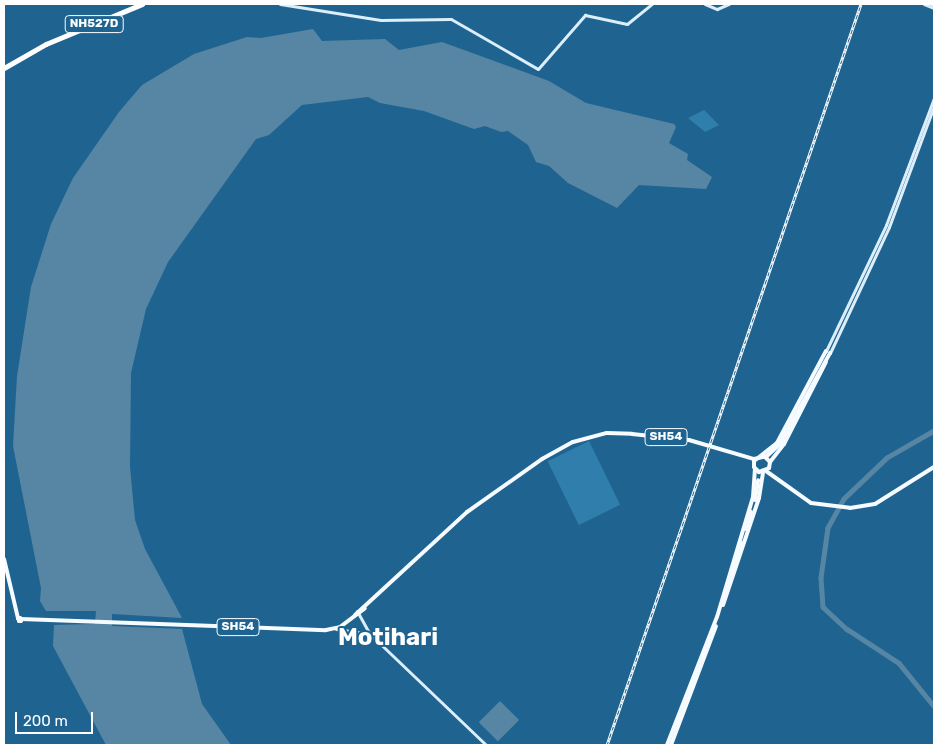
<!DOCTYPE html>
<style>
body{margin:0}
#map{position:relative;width:938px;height:749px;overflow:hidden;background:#1f6491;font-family:Rubik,sans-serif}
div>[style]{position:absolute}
.green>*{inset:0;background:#2f7eac;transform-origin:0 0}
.water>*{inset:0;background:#5786a4;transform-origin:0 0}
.river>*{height:4.5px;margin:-2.25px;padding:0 2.25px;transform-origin:2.25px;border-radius:2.25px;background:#5786a4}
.secondary>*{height:3px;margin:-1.5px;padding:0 1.5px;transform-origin:1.5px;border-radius:1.5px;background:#dbeefa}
.primary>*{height:4px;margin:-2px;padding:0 2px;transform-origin:2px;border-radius:2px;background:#f5fbff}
.highway>*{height:4.5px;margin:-2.25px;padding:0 2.25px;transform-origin:2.25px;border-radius:2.25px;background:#fff}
.rail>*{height:3px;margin-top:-1.5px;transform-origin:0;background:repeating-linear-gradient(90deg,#1f6491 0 4px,#fff 0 8px);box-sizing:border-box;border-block:1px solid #fff}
span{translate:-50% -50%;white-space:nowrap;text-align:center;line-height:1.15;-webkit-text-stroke:4px #1f6491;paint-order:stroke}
.shield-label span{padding:1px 4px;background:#1f6491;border:1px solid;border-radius:4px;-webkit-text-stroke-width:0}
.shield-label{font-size:12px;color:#fff;font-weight:700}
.town-label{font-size:24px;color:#fff;font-weight:700}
.frame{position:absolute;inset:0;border:5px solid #fff;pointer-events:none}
.scale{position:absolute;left:15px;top:712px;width:78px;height:22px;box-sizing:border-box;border:2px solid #fff;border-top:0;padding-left:6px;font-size:15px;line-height:18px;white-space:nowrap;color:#fff;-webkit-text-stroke:4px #1f6491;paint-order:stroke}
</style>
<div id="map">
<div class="green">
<div style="clip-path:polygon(704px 110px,719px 125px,705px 132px,688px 118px)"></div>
<div style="left:589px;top:441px;width:71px;height:46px;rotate:64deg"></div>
</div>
<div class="water">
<div style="clip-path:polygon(313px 29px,322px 41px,385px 39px,399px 50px,442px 42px,549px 81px,586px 103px,674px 124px,676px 127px,669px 143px,688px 154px,687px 160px,712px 177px,706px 189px,639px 185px,617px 208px,568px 183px,549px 166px,536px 162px,528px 145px,508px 131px,501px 132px,485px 126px,474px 129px,424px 111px,380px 103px,368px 97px,302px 105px,269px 135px,256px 139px,168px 262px,146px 309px,131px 373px,130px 467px,135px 520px,145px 549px,182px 618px,112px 614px,112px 626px,182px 629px,202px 704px,231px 745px,106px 745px,53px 646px,54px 625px,95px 624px,96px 611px,46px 611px,40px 601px,41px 588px,13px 446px,17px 376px,31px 287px,51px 224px,73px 178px,119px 112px,142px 85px,194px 54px,247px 37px,261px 38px)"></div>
<div style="left:500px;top:701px;width:27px;height:30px;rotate:45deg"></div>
</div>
<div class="river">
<div style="left:934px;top:431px;width:54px;rotate:150.1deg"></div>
<div style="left:887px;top:458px;width:59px;rotate:136.4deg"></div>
<div style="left:844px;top:499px;width:33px;rotate:119deg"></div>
<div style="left:828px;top:528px;width:50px;rotate:98deg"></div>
<div style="left:821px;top:578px;width:29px;rotate:86deg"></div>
<div style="left:823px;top:607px;width:33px;rotate:43deg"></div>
<div style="left:847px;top:629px;width:62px;rotate:33.2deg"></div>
<div style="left:899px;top:663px;width:55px;rotate:50.9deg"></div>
</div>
<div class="secondary">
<div style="left:280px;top:4px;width:102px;rotate:9deg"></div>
<div style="left:381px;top:20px;width:70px;rotate:-0.8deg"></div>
<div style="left:451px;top:19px;width:100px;rotate:29.9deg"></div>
<div style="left:538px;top:69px;width:72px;rotate:-49deg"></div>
<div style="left:585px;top:15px;width:43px;rotate:12.1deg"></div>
<div style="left:627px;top:24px;width:32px;rotate:-39deg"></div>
<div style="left:705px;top:4px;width:13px;rotate:23deg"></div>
<div style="left:717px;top:9px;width:13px;rotate:-23deg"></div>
<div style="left:924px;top:4px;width:11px;rotate:22deg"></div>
<div style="left:931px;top:4px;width:3px;rotate:18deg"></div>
<div style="left:826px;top:351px;width:140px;rotate:-64.5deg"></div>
<div style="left:886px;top:225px;width:136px;rotate:-69.3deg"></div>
<div style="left:830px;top:353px;width:139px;rotate:-64.9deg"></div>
<div style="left:889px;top:227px;width:129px;rotate:-69.6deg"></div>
<div style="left:357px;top:611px;width:26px;rotate:61deg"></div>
<div style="left:370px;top:634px;width:161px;rotate:43.7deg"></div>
<div style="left:336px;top:629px;width:34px;rotate:8deg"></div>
</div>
<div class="primary">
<div style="left:765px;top:457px;width:7px;rotate:45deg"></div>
<div style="left:770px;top:462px;width:6px;rotate:99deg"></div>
<div style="left:769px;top:468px;width:11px;rotate:158deg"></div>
<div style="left:759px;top:472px;width:7px;rotate:-135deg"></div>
<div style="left:754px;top:467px;width:6px;rotate:-90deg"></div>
<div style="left:754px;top:461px;width:29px;rotate:-38deg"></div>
<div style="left:777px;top:443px;width:104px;rotate:-62deg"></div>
<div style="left:770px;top:462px;width:23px;rotate:-52deg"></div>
<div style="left:784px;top:444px;width:92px;rotate:-62.9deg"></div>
<div style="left:766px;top:471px;width:55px;rotate:35.4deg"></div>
<div style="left:811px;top:503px;width:39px;rotate:7deg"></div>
<div style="left:850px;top:508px;width:25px;rotate:-9deg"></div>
<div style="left:875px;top:504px;width:70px;rotate:-32.1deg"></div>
<div style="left:755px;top:500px;width:20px;rotate:-81deg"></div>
<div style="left:746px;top:529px;width:18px;rotate:-74deg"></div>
<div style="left:4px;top:559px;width:61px;rotate:76.7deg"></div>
<div style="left:729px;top:584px;width:43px;rotate:-73.7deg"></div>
<div style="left:723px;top:605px;width:113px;rotate:-71.4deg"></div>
<div style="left:759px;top:498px;width:25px;rotate:-81deg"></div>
<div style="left:355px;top:615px;width:152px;rotate:-42.6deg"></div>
<div style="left:467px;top:512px;width:92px;rotate:-35.2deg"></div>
<div style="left:542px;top:459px;width:35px;rotate:-29deg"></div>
<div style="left:573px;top:442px;width:35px;rotate:-15deg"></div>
<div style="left:607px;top:433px;width:25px;rotate:2deg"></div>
<div style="left:632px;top:434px;width:57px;rotate:6deg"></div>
<div style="left:689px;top:440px;width:68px;rotate:16.3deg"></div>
<div style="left:754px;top:459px;width:13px;rotate:-13deg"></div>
<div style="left:767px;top:456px;width:18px;rotate:-43deg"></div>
<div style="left:780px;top:444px;width:104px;rotate:-61.2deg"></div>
<div style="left:20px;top:618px;width:3px;rotate:72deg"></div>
<div style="left:21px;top:621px;width:2px;rotate:180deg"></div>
<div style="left:19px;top:621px;width:3px;rotate:-108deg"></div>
<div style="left:18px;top:618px;width:2px"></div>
<div style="left:21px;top:619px;width:305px;rotate:2.1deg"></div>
<div style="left:326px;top:630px;width:14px;rotate:-12deg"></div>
<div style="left:340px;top:627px;width:31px;rotate:-37deg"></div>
<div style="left:667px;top:745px;width:137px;rotate:-68.7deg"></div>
<div style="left:717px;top:617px;width:125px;rotate:-73.3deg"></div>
<div style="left:753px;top:497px;width:28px;rotate:-86deg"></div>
<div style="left:671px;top:745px;width:127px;rotate:-69.3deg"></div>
</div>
<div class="highway">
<div style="left:4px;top:68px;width:48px;rotate:-29.7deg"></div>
<div style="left:46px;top:44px;width:104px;rotate:-22.6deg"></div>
</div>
<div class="rail">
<div style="left:607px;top:745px;width:783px;rotate:-71.08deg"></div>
</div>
<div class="shield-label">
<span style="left:94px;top:24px">NH527D</span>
<span style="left:666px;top:437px">SH54</span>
<span style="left:238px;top:627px">SH54</span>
</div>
<div class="town-label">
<span style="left:388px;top:638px">Motihari</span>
</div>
<div class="frame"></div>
<div class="scale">200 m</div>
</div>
